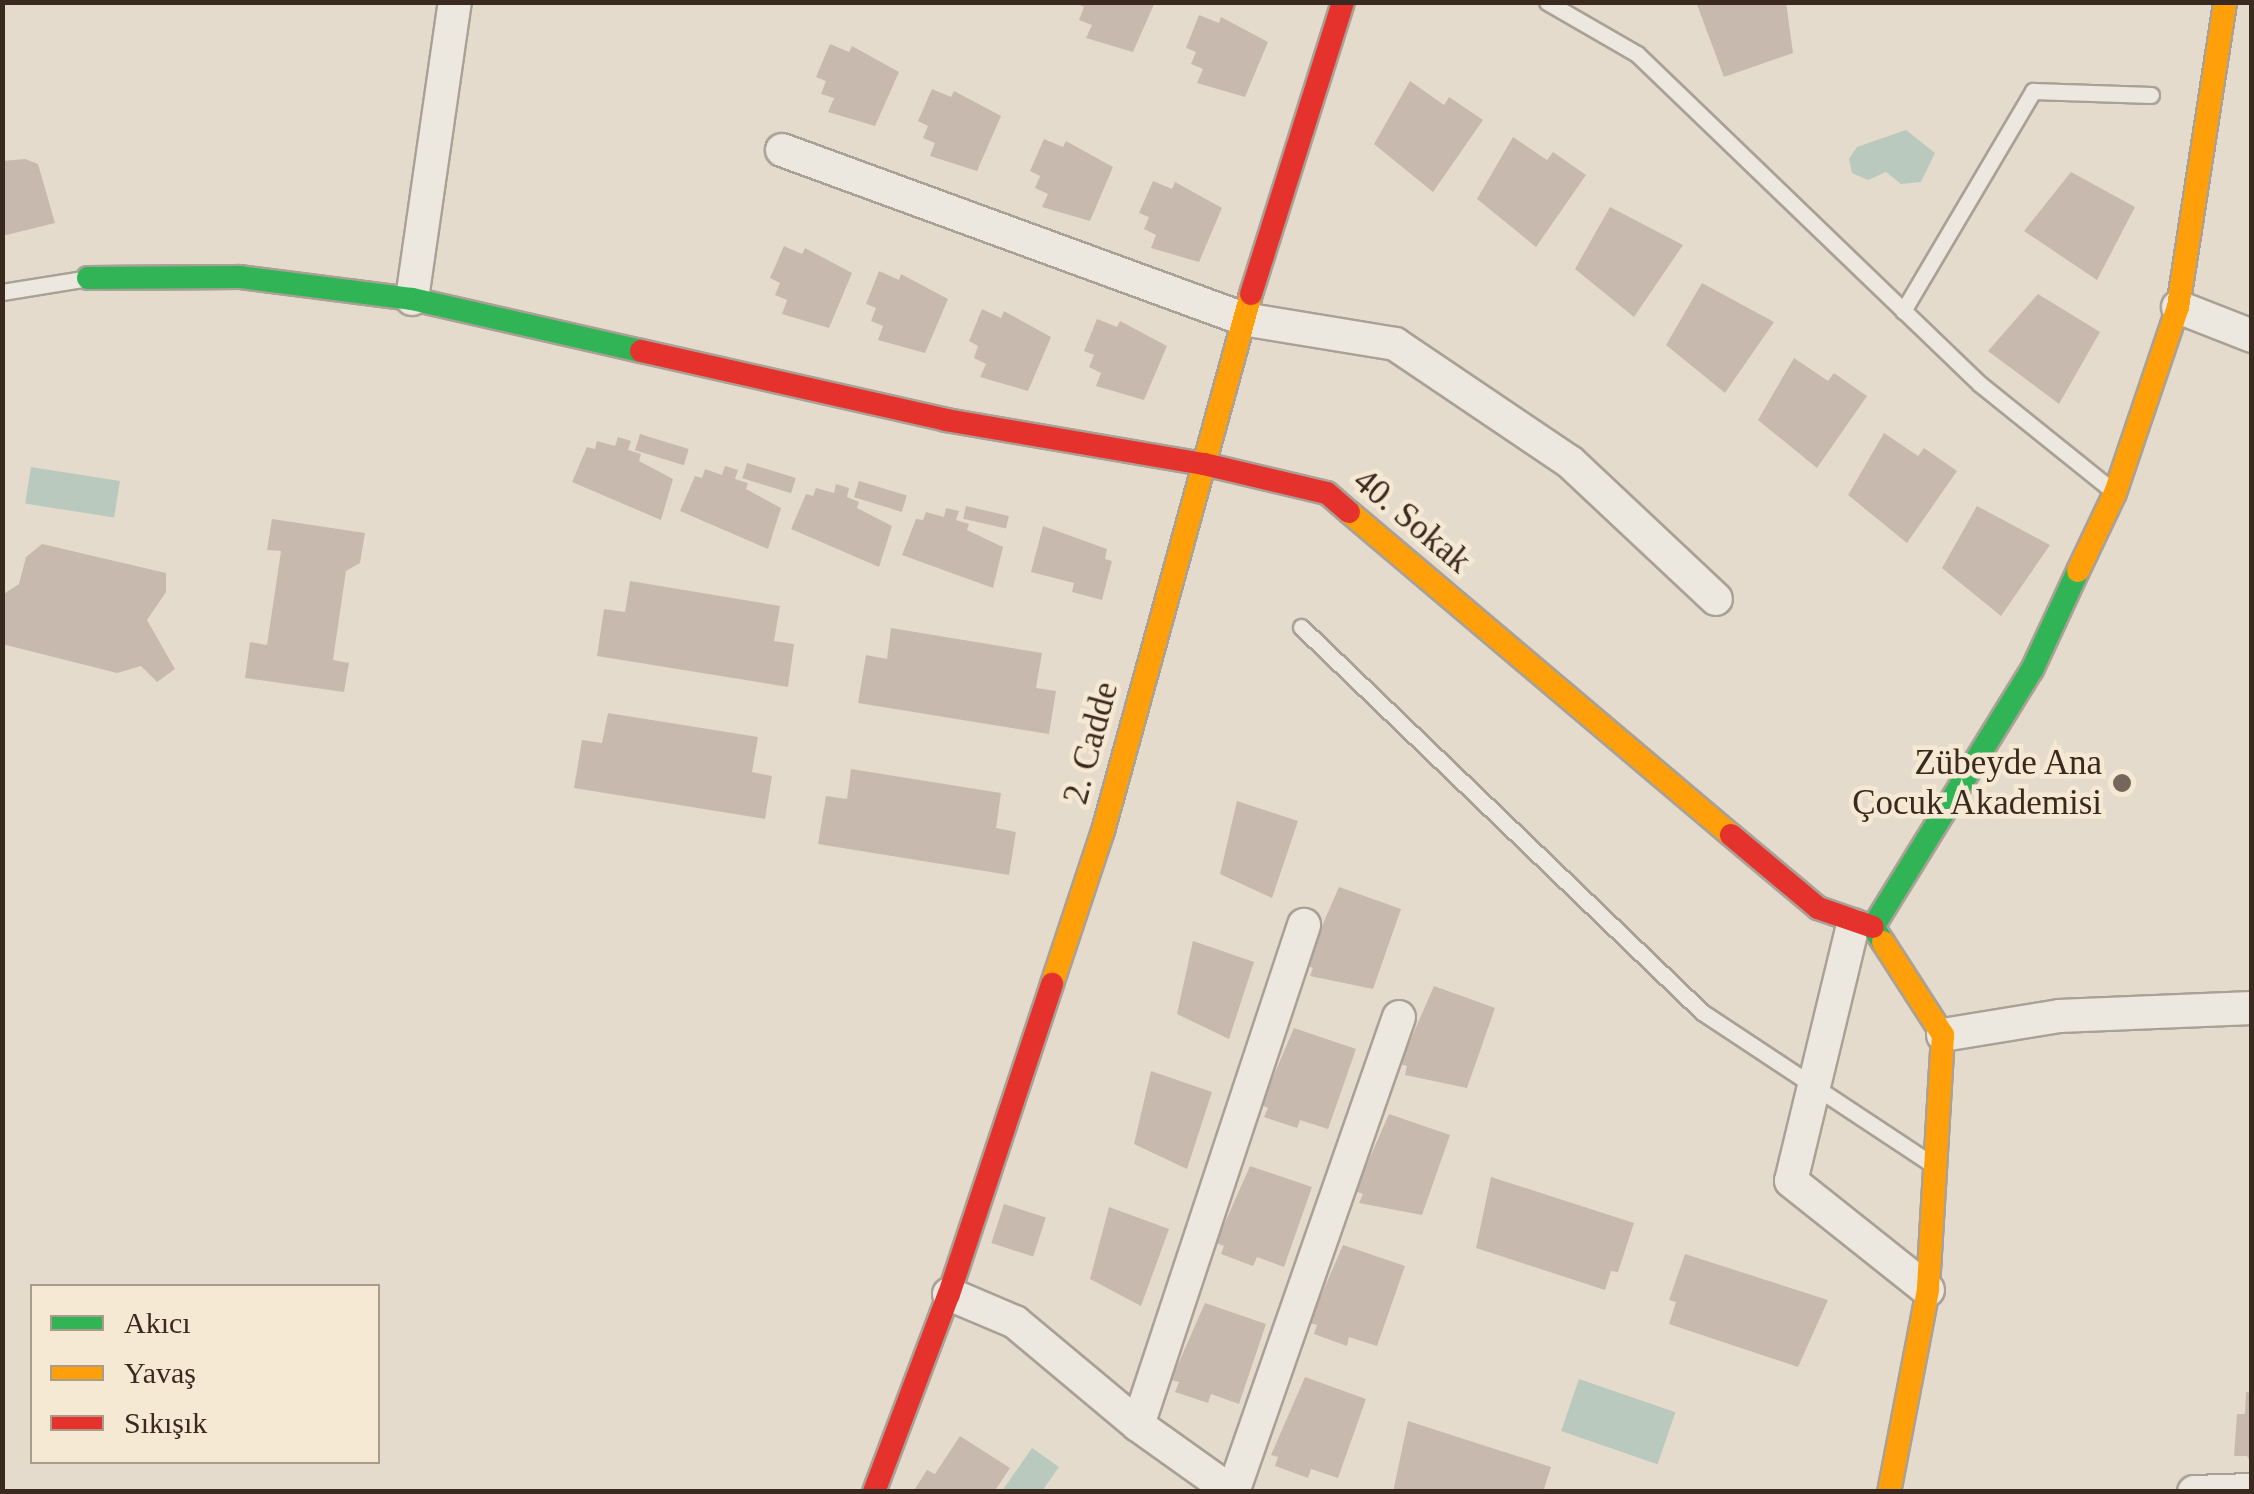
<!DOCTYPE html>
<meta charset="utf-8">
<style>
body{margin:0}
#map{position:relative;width:2254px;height:1494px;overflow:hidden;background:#e4dbcd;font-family:"Times New Roman",serif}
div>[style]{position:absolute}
.water>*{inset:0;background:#b9c9be;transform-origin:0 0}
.building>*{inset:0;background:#c8b9ae;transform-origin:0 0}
.roads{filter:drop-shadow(2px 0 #aaa196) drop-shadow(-2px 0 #aaa196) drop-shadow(0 2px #aaa196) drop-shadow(0 -2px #aaa196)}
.lane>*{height:15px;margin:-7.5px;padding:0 7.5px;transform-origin:7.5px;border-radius:7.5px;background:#ece7df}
.street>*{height:32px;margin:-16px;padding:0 16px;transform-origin:16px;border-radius:16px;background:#ece7df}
.fast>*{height:22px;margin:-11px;padding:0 11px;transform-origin:11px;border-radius:11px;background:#30b455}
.slow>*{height:22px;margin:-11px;padding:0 11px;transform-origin:11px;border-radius:11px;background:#ff9f0a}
.jam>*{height:22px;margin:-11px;padding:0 11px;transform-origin:11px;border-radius:11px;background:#e5322d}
.dots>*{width:28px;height:28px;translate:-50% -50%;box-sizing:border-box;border:5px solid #f6e9d3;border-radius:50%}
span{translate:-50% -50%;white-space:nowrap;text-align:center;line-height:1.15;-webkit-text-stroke:9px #f6e9d3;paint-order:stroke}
.street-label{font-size:35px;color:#39291e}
.poi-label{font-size:35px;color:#39291e}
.right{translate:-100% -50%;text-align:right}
.frame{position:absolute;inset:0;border:5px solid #39291e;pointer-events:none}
.legend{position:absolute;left:30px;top:1284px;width:350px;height:180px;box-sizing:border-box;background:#f6e9d3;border:2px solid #aa9c8b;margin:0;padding:12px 18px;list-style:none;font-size:30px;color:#39291e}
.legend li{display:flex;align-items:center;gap:20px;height:50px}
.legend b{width:50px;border:2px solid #aa9c8b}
</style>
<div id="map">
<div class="water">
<div style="clip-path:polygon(1906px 130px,1935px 153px,1921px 182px,1901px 184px,1886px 172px,1868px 180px,1852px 173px,1849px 159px,1857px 147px)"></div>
<div style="left:31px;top:467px;width:90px;height:37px;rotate:9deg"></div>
<div style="left:1579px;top:1379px;width:102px;height:55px;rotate:19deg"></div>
<div style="clip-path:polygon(1032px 1448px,1059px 1467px,1042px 1491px,1002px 1491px)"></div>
</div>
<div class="building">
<div style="clip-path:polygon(1073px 2px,1155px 2px,1133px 52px,1086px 38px,1092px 25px,1079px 20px,1084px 7px)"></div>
<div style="clip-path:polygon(1696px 2px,1786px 2px,1793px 53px,1724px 77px)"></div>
<div style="clip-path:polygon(1199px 15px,1219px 23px,1221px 17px,1268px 42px,1245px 97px,1197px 83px,1203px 69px,1191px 64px,1196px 52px,1186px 48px)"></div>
<div style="clip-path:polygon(830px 44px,849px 52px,852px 46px,899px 72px,875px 126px,828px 112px,834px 98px,821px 94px,826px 81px,816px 77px)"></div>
<div style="clip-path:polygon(1410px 81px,1444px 105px,1449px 97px,1483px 120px,1433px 192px,1374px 144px)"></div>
<div style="clip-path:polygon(932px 89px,951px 97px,954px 91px,1001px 116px,977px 171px,930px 156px,935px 143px,923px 138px,928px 126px,918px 121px)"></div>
<div style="clip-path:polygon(1513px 137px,1547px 160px,1553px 152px,1586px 175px,1536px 247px,1477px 199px)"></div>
<div style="clip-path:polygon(1044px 139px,1063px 147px,1066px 141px,1113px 167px,1090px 221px,1042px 207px,1048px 194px,1035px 188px,1040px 176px,1030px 171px)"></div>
<div style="clip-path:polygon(25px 159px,38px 164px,55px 223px,2px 236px,2px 161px)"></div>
<div style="clip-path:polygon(2071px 172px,2135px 207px,2097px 280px,2024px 231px)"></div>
<div style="clip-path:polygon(1153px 181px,1172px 189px,1175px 182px,1222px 208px,1199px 262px,1151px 248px,1156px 235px,1144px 229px,1149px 217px,1139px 213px)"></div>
<div style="clip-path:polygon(1610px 207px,1683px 245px,1634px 317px,1575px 269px)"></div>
<div style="clip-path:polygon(784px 246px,802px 254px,805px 248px,852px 273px,829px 328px,782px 314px,787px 300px,775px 295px,780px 283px,770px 278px)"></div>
<div style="clip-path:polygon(879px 271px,899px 280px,901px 274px,948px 299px,925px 353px,878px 340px,883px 326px,871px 321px,876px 308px,866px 304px)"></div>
<div style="clip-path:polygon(1702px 283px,1774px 322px,1725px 393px,1666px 345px)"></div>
<div style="clip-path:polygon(2038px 294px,2100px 332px,2059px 404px,1988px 351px)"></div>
<div style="clip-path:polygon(982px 309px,1001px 318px,1004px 311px,1051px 337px,1028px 391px,980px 377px,986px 364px,974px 358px,978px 346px,969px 341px)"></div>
<div style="clip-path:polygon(1097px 319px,1117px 327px,1120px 321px,1167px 346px,1144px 400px,1096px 386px,1101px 373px,1089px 367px,1094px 355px,1084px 351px)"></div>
<div style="clip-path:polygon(1794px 358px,1828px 381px,1834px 373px,1867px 396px,1817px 468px,1758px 420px)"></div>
<div style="clip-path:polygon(1884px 433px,1918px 456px,1924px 448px,1957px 471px,1907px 543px,1848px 495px)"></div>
<div style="left:640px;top:434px;width:51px;height:17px;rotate:17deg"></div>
<div style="clip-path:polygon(618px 437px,631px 441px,628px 450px,641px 454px,639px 461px,673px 479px,661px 520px,572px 482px,587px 447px,595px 449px,597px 441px,615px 446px)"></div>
<div style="left:747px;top:463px;width:51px;height:16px;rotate:17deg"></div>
<div style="clip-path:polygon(725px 466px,738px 470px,735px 479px,748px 483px,746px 489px,781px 508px,768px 549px,680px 511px,695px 476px,702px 478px,705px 469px,722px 475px)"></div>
<div style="left:859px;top:481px;width:50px;height:17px;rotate:17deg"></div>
<div style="clip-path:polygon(836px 484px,849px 488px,847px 497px,859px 502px,857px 508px,892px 526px,879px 567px,791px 529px,806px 494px,813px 496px,816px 488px,834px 493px)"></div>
<div style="left:966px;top:506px;width:44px;height:13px;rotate:13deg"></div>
<div style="clip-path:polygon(1977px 506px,2050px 545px,2001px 616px,1942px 568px)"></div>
<div style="clip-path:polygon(946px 508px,959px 511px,956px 520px,969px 524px,967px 530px,1003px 547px,993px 588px,902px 555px,916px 519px,923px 520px,926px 512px,944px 517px)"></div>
<div style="clip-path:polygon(272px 519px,365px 533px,360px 563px,346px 571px,333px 660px,349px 663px,344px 692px,245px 678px,250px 642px,267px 645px,281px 551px,267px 550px)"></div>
<div style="clip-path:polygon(1043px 526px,1107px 549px,1105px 559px,1112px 561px,1102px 600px,1072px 592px,1074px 583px,1031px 572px)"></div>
<div style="clip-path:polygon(42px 544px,166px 573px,166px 592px,147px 620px,175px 669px,157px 682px,141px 666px,117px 673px,2px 644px,2px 595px,19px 584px,26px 557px)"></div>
<div style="clip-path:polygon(630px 581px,780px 606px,774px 641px,794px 644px,788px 687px,597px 656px,604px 609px,625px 612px)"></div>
<div style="clip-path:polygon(891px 628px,1042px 653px,1036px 688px,1056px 691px,1049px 734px,858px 703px,866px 655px,887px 659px)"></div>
<div style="clip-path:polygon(608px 713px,758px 737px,752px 772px,772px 776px,765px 819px,574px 788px,582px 740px,602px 743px)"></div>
<div style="clip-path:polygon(851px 769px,1001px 793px,996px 828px,1016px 832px,1009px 875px,818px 844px,826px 796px,847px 799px)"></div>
<div style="clip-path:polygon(1237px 801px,1298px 821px,1272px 898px,1220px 874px)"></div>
<div style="clip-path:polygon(1339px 887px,1401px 909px,1373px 989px,1310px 976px,1313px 968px,1305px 965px)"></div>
<div style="clip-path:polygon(1193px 941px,1254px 962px,1229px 1039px,1177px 1014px)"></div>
<div style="clip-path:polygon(1434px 986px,1495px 1008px,1467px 1088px,1405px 1075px,1407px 1066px,1400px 1064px)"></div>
<div style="clip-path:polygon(1294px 1028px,1356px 1049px,1328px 1129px,1300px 1120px,1297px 1128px,1264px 1117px,1268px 1108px,1261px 1105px)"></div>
<div style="clip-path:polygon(1151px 1071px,1212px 1092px,1187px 1169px,1134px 1144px)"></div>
<div style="clip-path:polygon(1389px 1114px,1450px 1135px,1422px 1215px,1359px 1203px,1363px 1194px,1355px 1191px)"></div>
<div style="clip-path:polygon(1250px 1166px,1312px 1187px,1284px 1267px,1257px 1257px,1253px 1266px,1221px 1254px,1224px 1246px,1216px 1243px)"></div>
<div style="clip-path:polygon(1491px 1177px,1634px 1223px,1618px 1272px,1611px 1271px,1605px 1290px,1476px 1248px)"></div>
<div style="left:1004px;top:1204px;width:44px;height:41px;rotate:18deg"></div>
<div style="clip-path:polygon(1109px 1207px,1169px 1229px,1141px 1306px,1090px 1279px)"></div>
<div style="clip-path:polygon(1343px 1245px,1405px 1266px,1377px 1346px,1349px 1337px,1347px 1346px,1314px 1334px,1317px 1325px,1309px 1323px)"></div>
<div style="clip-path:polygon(1685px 1254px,1828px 1300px,1798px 1367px,1669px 1324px,1676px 1302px,1669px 1300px)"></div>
<div style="clip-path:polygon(1205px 1303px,1266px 1324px,1239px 1404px,1211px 1394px,1208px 1403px,1175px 1392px,1179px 1382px,1171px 1380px)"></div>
<div style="clip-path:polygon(1305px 1377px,1366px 1399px,1338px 1478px,1311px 1469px,1308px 1478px,1275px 1466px,1278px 1457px,1271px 1455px)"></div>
<div style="clip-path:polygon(2246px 1392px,2252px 1393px,2252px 1465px,2247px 1456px,2234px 1456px,2237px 1414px,2245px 1414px)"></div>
<div style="clip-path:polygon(1408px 1421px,1551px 1467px,1543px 1492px,1393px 1492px)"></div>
<div style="clip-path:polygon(960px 1436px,1010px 1468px,994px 1492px,913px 1492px,927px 1470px,935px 1474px)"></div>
</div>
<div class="roads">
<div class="lane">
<div style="left:1547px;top:2px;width:104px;rotate:30deg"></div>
<div style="left:1637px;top:54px;width:476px;rotate:43.9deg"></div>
<div style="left:1980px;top:384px;width:169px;rotate:38.8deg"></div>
<div style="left:2px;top:292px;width:81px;rotate:-9.2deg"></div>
<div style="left:1903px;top:311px;width:256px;rotate:-59.4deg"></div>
<div style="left:2033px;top:91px;width:118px;rotate:1.9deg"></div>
<div style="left:1301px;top:627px;width:556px;rotate:43.83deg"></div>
<div style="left:1702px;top:1012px;width:270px;rotate:33.5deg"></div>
</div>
<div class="street">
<div style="left:782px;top:150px;width:491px;rotate:20.1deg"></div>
<div style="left:1243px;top:319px;width:154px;rotate:9.3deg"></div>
<div style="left:1395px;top:344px;width:211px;rotate:34deg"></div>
<div style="left:1570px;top:462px;width:200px;rotate:43.2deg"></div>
<div style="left:412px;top:299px;width:300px;rotate:-81.8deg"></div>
<div style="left:2178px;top:307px;width:79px;rotate:21.4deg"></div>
<div style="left:1853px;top:925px;width:263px;rotate:103.6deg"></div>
<div style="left:1791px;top:1181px;width:175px;rotate:38.5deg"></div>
<div style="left:1943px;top:1035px;width:118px;rotate:-9.3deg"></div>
<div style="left:2059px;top:1016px;width:193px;rotate:-2.4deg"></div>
<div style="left:949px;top:1294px;width:72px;rotate:23deg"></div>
<div style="left:1015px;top:1322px;width:160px;rotate:39.9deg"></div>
<div style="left:1138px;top:1425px;width:115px;rotate:35.5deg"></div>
<div style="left:1138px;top:1425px;width:527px;rotate:-71.63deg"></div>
<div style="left:1233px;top:1492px;width:503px;rotate:-70.74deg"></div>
<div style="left:2194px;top:1492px;width:58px;rotate:-2deg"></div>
</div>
<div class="fast">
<div style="left:88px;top:278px;width:152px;rotate:-0.4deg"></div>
<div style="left:240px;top:277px;width:173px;rotate:7.3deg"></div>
<div style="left:412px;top:299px;width:235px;rotate:12.8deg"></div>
<div style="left:1883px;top:942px;width:18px;rotate:-124deg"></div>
<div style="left:1873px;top:927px;width:302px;rotate:-58.3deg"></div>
<div style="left:2032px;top:670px;width:109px;rotate:-65.1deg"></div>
</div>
<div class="slow">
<div style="left:1349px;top:512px;width:500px;rotate:40.22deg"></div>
<div style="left:2078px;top:571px;width:86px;rotate:-64.6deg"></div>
<div style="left:2115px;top:493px;width:196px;rotate:-71.3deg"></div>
<div style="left:2178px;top:307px;width:309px;rotate:-81.2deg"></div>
<div style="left:1883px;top:942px;width:111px;rotate:57.2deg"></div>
<div style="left:1943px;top:1035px;width:255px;rotate:93.4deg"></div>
<div style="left:1928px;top:1290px;width:206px;rotate:100.9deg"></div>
<div style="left:1052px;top:984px;width:161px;rotate:-71.6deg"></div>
<div style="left:1103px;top:831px;width:557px;rotate:-74.59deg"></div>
</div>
<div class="jam">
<div style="left:1251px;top:294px;width:306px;rotate:-72.5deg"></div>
<div style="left:641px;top:351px;width:313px;rotate:12.7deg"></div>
<div style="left:946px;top:420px;width:262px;rotate:9.7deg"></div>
<div style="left:1204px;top:464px;width:126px;rotate:13.3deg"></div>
<div style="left:1327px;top:493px;width:29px;rotate:41deg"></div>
<div style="left:1731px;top:835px;width:114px;rotate:40deg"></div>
<div style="left:1818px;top:908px;width:58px;rotate:19.1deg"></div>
<div style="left:874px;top:1492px;width:212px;rotate:-69.3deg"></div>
<div style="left:949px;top:1294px;width:327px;rotate:-71.6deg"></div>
</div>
</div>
<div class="dots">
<div style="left:2122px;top:783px;background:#75675b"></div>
</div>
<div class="street-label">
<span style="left:1412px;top:521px;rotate:40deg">40. Sokak</span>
<span style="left:1091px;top:743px;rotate:-75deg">2. Cadde</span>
</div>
<div class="poi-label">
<span class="right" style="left:2102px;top:783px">Zübeyde Ana<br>Çocuk Akademisi</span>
</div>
<div class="frame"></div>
<ul class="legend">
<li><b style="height:12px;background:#30b455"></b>Akıcı</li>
<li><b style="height:12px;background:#ff9f0a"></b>Yavaş</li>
<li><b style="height:12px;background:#e5322d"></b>Sıkışık</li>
</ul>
</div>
